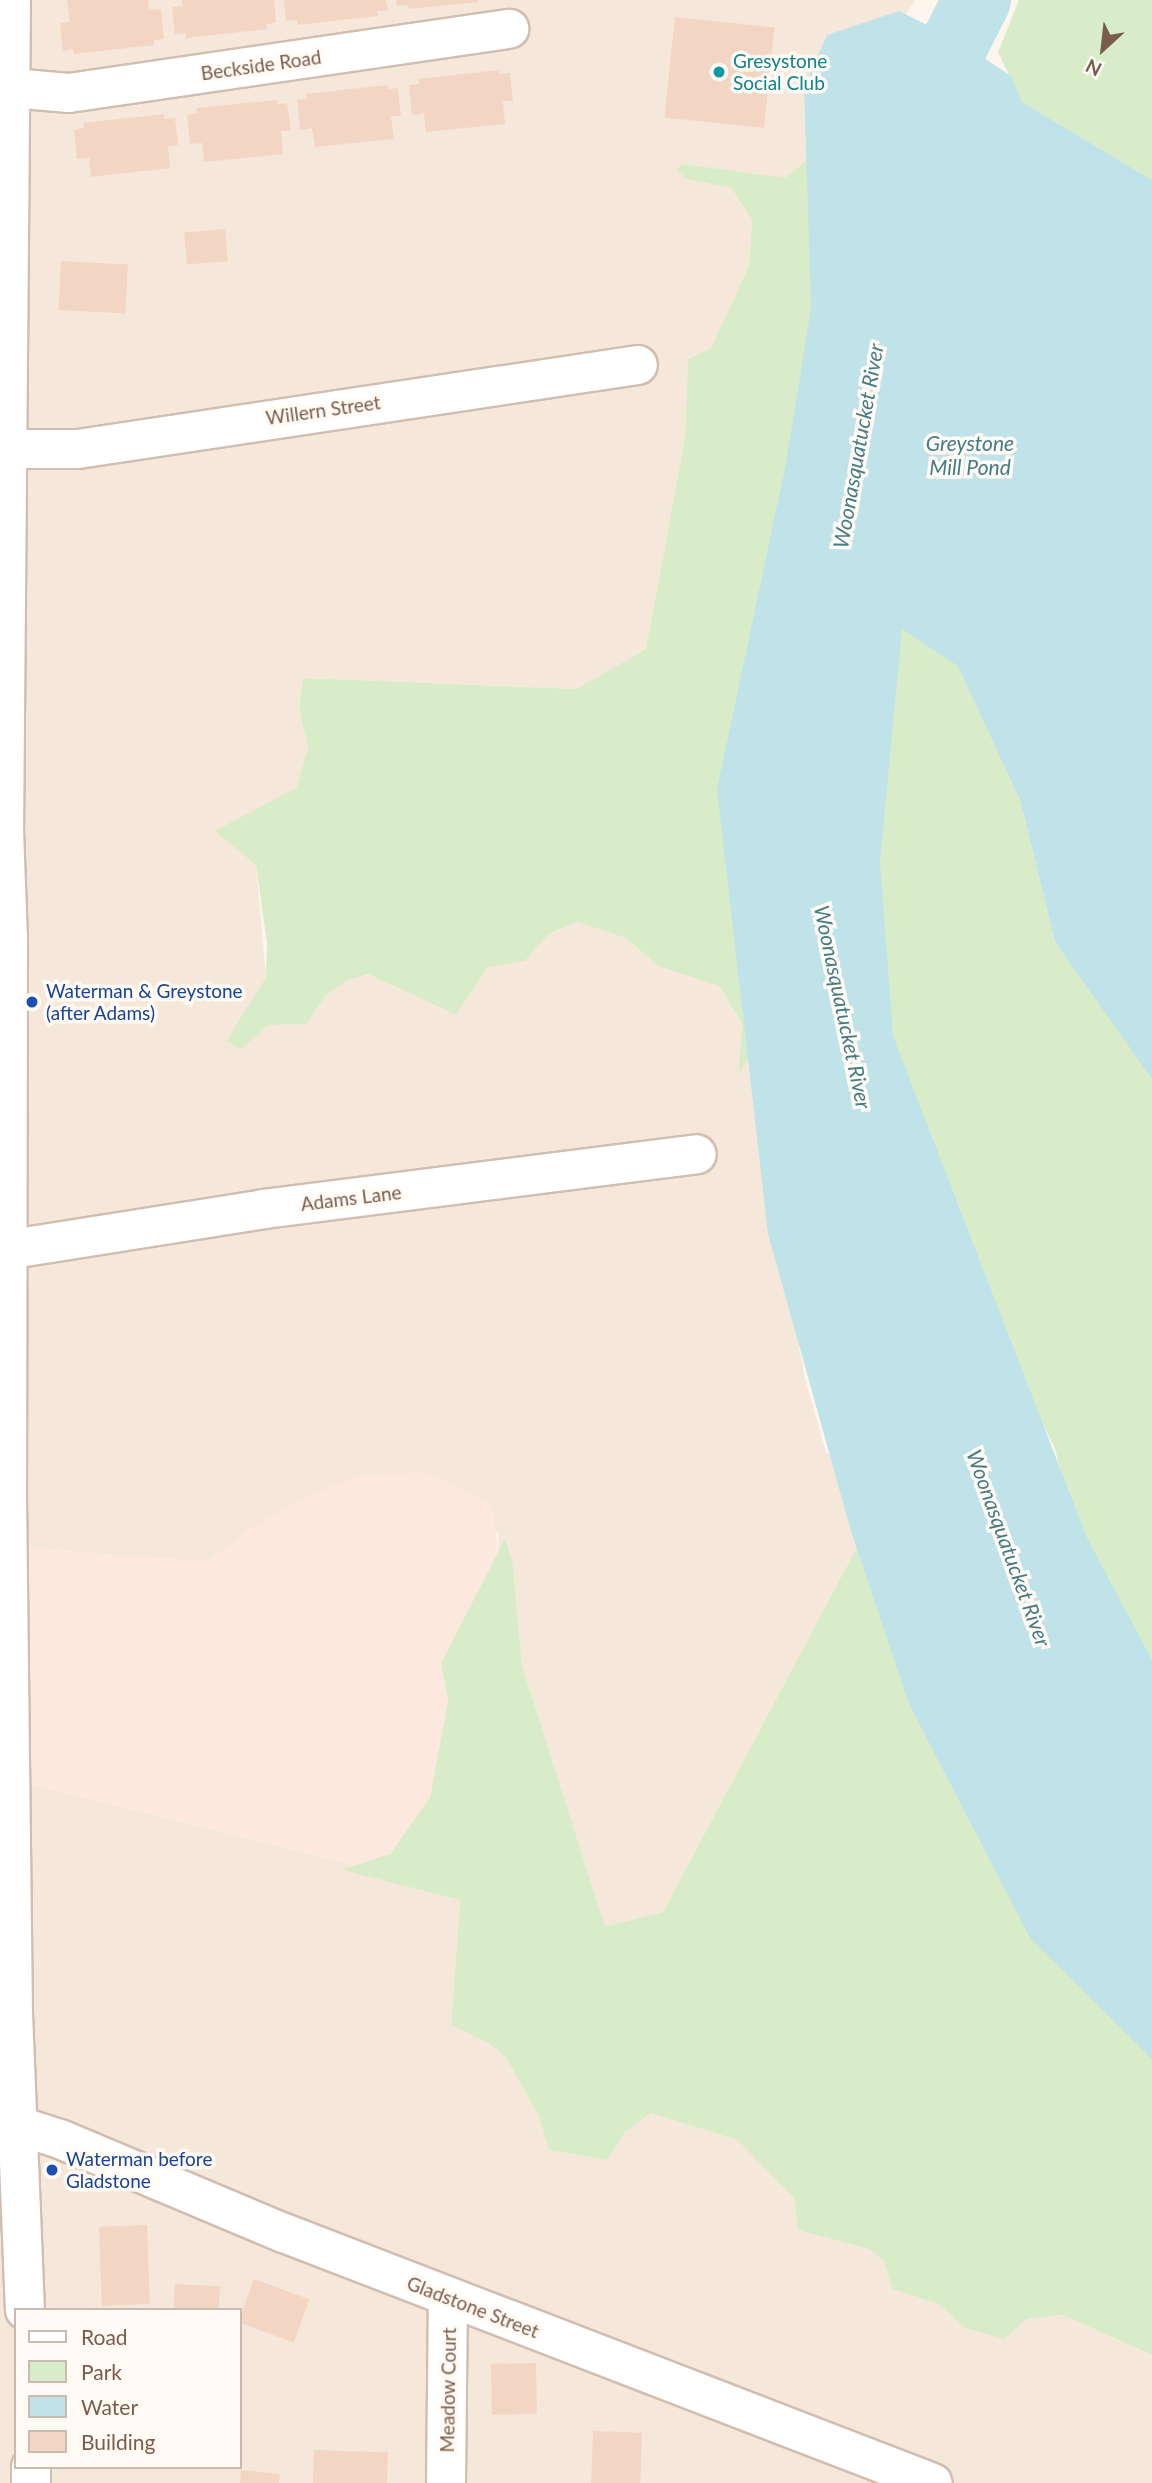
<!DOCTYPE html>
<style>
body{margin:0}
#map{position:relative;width:1152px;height:2483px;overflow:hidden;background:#fdf6ec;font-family:Lato,sans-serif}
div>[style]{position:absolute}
.residential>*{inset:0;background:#f5e8da}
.commercial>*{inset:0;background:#fde8e0}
.green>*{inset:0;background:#d8ecc9}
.water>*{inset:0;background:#bfe3e8}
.river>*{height:68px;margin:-34px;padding:0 34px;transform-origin:34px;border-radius:34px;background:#bfe3e8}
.building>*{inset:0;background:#f3d5c3;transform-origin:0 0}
.roads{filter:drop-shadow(2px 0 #d1beb0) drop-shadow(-2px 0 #d1beb0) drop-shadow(0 2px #d1beb0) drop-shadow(0 -2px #d1beb0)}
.minor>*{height:38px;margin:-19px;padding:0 19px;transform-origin:19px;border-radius:19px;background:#fff}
.secondary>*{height:38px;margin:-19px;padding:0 19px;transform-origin:19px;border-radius:19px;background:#fff}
.dots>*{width:19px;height:19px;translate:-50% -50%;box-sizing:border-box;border:4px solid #fffaf3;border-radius:50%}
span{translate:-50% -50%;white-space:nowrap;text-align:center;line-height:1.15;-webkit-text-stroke:7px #fffaf3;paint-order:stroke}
.culture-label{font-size:19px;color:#0d838f}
.left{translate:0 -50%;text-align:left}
.street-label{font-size:19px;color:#7a5c4d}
.transit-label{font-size:19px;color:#164399}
.water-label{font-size:21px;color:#437c86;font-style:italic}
.legend{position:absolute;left:14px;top:2308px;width:228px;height:161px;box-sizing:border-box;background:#fffaf3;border:2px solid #cabbb1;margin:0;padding:9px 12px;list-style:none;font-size:21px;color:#7a5c4d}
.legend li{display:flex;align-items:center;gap:14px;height:35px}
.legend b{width:35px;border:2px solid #cabbb1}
.north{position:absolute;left:1068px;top:14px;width:70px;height:70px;-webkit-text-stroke:5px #fffaf3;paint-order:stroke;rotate:207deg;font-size:19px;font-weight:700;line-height:28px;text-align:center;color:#7a5c4d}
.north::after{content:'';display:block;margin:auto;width:24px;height:32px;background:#7a5c4d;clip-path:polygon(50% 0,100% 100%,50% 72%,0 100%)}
</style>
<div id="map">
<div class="residential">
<div style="clip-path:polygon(evenodd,0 0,915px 0,822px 148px,785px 179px,684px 164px,686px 179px,731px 188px,752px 220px,749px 266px,711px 349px,688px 359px,685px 437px,646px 649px,576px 689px,303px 678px,299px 709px,308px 748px,296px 788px,256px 865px,266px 977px,228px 1039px,269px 1025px,307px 1024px,326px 995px,346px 981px,368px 974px,456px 1015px,488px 967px,525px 961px,549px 934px,577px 922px,626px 938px,658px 966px,719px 986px,742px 1023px,738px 1074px,768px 1022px,786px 1278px,805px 1378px,826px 1452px,867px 1476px,891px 1483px,663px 1912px,605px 1928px,522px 1665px,513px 1565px,505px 1539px,498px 1551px,499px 1533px,309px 1496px,246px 1532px,209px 1562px,9px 1547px,3px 1777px,356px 1865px,343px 1870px,460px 1900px,451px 2025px,490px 2044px,506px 2058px,538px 2114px,549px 2150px,607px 2160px,625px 2132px,651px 2113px,737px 2140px,794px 2198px,798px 2230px,869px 2249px,884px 2261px,892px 2289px,939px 2304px,965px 2328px,1004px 2339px,1027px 2319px,1063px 2315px,1152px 2355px,1152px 2483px,0 2483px,0 0,16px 2310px,240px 2310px,240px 2467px,16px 2467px,16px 2310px)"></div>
</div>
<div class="commercial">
<div style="clip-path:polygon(428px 1473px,492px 1505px,498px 1551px,441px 1663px,448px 1701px,430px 1797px,391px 1853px,356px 1865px,3px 1777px,9px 1547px,209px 1562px,246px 1532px,309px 1496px,362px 1474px)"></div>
</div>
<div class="green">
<div style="clip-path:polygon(1019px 0,1152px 0,1152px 180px,1022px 102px,998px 52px)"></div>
<div style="clip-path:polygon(822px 148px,768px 1022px,738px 1076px,742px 1023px,719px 986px,658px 966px,626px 938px,577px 922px,549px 934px,525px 961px,488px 967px,456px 1015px,368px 974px,346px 981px,326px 995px,307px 1024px,269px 1025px,240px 1050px,227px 1040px,266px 977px,267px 943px,256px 865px,215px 831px,296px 788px,308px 748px,299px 709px,303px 678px,576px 689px,646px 649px,685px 437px,688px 359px,711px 348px,749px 266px,752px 220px,731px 188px,686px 179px,676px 169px,683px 164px,785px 178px)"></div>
<div style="clip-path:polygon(887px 621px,956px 653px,1020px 800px,1055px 942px,1152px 1073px,1152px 1733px,1099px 1615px,1055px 1449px,1023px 1382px,959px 1206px,922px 1145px,895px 1053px,872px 835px)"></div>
<div style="clip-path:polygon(891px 1483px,1152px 2034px,1152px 2355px,1063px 2315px,1027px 2319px,1004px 2339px,965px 2328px,939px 2304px,892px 2289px,884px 2261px,869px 2249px,798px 2230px,794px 2198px,737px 2140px,651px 2113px,625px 2132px,607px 2160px,549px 2150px,538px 2114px,506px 2058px,490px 2044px,451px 2025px,460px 1900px,342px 1870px,391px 1853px,430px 1797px,448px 1701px,441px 1663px,505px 1538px,513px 1565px,522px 1665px,605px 1927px,663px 1912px)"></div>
</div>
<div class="water">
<div style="clip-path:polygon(899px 11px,955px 39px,1011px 76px,1022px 102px,1152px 180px,1152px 1079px,1055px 942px,1020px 800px,958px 666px,902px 629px,880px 861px,893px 1036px,1087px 1538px,1152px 1660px,1152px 2059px,1030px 1938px,909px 1704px,851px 1531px,768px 1234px,717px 789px,785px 468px,811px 309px,804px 87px,827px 35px)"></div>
</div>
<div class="river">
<div style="left:915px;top:122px;width:137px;rotate:-63.1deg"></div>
</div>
<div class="building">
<div style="clip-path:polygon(67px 0,148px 0,149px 10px,161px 9px,164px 39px,154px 40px,154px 45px,74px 54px,73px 49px,63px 51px,60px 23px,70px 22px)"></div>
<div style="clip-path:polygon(182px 0,274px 0,276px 23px,266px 24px,267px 29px,186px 38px,186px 33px,175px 34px,172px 7px,182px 6px)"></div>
<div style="clip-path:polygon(284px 0,386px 0,388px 10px,377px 11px,378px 16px,297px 25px,297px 20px,286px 21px)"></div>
<div style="clip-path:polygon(396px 0,478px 0,479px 2px,408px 9px,408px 5px,397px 6px)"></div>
<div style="left:675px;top:17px;width:100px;height:101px;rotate:6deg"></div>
<div style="clip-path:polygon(499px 70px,499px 74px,510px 73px,513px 101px,503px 101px,505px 124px,426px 132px,424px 113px,412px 115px,409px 85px,419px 84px,418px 79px)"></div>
<div style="clip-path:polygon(387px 85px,388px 89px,398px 88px,401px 116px,391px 116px,394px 139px,315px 147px,312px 128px,300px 130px,297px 100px,307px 99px,306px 94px)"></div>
<div style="clip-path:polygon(277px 100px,277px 104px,287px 103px,291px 130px,281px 131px,283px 154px,204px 162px,202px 143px,190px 144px,187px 115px,197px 113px,196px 108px)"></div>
<div style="clip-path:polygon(164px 114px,164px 119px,175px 118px,178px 145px,168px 146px,170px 168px,91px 177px,89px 158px,77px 159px,74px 130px,84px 128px,83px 123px)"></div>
<div style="left:225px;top:229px;width:32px;height:41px;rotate:85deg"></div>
<div style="left:61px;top:261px;width:67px;height:49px;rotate:3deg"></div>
<div style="left:147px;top:2225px;width:79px;height:48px;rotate:88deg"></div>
<div style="left:254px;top:2279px;width:59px;height:46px;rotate:20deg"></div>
<div style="left:175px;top:2284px;width:45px;height:26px;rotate:3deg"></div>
<div style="left:536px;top:2363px;width:51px;height:45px;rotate:89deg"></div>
<div style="left:593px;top:2431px;width:49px;height:52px;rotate:2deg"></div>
<div style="left:314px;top:2450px;width:74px;height:33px;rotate:2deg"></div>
<div style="clip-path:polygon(241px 2470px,280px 2474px,279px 2483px,240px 2483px)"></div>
</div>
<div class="roads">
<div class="minor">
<div style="left:12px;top:88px;width:57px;rotate:5deg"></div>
<div style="left:69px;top:93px;width:445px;rotate:-8.3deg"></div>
<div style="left:8px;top:449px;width:70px"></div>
<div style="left:78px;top:449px;width:566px;rotate:-8.53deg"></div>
<div style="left:6px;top:1250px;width:261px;rotate:-9deg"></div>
<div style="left:264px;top:1209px;width:436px;rotate:-7.2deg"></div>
<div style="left:16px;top:2125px;width:46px;rotate:17.7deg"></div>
<div style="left:60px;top:2139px;width:243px;rotate:22.8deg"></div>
<div style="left:284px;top:2233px;width:695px;rotate:21.07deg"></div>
<div style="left:446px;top:2483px;width:185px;rotate:-89.4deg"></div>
</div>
<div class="secondary">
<div style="left:11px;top:0;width:830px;rotate:90.48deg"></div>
<div style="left:4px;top:830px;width:109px;rotate:87.9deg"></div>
<div style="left:8px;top:939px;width:557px;rotate:90.1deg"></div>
<div style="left:7px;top:1496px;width:517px;rotate:89.34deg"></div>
<div style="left:13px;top:2013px;width:297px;rotate:87.7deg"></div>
<div style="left:31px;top:2467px;width:16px;rotate:90deg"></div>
</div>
</div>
<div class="dots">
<div style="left:719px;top:72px;background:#0f9aa8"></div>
<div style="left:32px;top:1002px;background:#1a4fb4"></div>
<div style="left:52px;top:2170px;background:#1a4fb4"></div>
</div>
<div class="culture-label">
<span class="left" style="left:733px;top:72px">Gresystone<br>Social Club</span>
</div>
<div class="street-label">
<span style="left:261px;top:65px;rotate:-8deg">Beckside Road</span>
<span style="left:323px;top:410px;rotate:-8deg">Willern Street</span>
<span style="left:351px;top:1198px;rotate:-7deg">Adams Lane</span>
<span style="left:473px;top:2307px;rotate:21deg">Gladstone Street</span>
<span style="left:448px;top:2390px;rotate:-89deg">Meadow Court</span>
</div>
<div class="transit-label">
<span class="left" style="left:46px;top:1002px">Waterman &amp; Greystone<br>(after Adams)</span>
<span class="left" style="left:66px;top:2170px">Waterman before<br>Gladstone</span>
</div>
<div class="water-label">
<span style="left:970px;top:455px">Greystone<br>Mill Pond</span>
<span style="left:858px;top:446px;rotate:-80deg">Woonasquatucket River</span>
<span style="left:843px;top:1007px;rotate:78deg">Woonasquatucket River</span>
<span style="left:1009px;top:1548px;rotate:70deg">Woonasquatucket River</span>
</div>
<ul class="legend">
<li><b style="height:9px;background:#fff"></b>Road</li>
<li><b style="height:19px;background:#d8ecc9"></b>Park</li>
<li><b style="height:19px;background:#bfe3e8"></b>Water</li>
<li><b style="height:19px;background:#f3d5c3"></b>Building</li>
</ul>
<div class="north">N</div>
</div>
